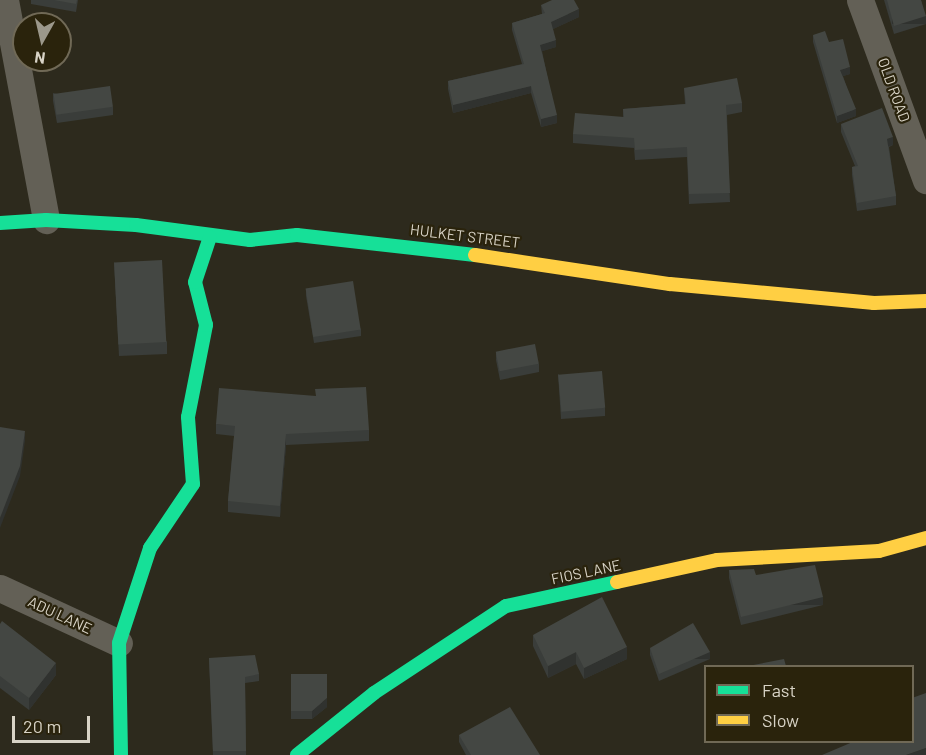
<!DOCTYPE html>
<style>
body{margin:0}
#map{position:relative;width:926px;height:755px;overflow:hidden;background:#2d2a1d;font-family:Barlow,sans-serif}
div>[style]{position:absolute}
.street>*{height:27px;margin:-13.5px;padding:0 13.5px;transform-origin:13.5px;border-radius:13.5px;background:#636056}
.fast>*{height:14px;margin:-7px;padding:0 7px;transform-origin:7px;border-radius:7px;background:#16e098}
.slow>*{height:14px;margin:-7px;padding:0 7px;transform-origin:7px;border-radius:7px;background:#ffcf43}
.wall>*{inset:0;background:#3a3d3a}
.shaded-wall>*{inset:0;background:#30322f;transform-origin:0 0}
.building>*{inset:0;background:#444743;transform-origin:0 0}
span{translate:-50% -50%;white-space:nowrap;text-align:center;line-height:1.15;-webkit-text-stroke:4.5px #2a230c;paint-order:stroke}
.street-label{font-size:15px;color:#d8d3c6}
.legend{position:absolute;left:704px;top:665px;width:210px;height:78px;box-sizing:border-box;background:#2a230c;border:2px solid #706956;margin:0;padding:8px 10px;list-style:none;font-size:18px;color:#d8d3c6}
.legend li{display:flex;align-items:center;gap:12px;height:30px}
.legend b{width:30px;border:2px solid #706956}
.north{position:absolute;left:12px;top:12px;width:60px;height:60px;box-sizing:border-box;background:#2a230c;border:2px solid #706956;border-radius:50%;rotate:188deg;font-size:16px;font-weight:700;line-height:24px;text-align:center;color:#d8d3c6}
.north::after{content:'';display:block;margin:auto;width:21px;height:27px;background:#9c988b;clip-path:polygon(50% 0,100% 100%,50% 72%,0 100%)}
.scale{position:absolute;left:12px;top:716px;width:78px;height:27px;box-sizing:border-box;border:3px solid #d8d3c6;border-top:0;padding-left:8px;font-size:18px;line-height:21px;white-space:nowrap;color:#d8d3c6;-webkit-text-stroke:4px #2a230c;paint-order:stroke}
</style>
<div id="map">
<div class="street">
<div style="left:5px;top:0;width:224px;rotate:79.4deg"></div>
<div style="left:860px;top:0;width:192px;rotate:69.9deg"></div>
<div style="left:0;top:588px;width:131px;rotate:24.8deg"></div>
</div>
<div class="fast">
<div style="left:0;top:223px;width:46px;rotate:-3.7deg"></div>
<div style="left:46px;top:220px;width:90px;rotate:3.2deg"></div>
<div style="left:136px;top:225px;width:115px;rotate:7.5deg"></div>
<div style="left:250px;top:240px;width:47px;rotate:-6.1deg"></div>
<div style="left:297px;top:235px;width:179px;rotate:6.4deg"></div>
<div style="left:121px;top:755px;width:112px;rotate:-91deg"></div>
<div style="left:119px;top:643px;width:100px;rotate:-71.9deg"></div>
<div style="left:150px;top:548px;width:77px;rotate:-56.1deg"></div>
<div style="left:193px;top:484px;width:67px;rotate:-94.3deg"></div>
<div style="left:188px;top:417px;width:94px;rotate:-78.9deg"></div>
<div style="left:206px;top:325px;width:44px;rotate:-104.3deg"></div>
<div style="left:195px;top:282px;width:47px;rotate:-71.6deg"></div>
<div style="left:297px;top:755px;width:99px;rotate:-38.8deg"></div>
<div style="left:374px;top:693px;width:158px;rotate:-33.4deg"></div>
<div style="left:506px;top:606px;width:114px;rotate:-12.2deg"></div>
</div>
<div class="slow">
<div style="left:475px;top:255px;width:197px;rotate:8.5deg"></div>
<div style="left:670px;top:284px;width:205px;rotate:5.3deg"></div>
<div style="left:874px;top:303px;width:52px;rotate:-2.2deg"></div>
<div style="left:617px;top:582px;width:102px;rotate:-12.4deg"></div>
<div style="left:717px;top:560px;width:162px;rotate:-3.2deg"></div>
<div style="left:879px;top:551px;width:49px;rotate:-15.5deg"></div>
</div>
<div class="wall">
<div style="clip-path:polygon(31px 0,78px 0,76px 12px,31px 4px)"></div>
<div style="clip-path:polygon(884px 0,921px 0,926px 24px,894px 34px)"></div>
<div style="clip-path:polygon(541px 5px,579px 17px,553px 29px,556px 47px,542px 51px,557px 123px,541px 127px,531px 93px,453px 113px,448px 89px,448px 81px,522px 64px,512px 30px,512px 23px,542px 14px)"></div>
<div style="clip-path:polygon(813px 35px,829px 42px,850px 74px,843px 76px,856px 116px,837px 123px,813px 42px)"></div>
<div style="clip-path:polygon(684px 88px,742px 103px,742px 112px,727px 115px,730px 202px,689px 204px,687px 157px,635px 160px,634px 148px,573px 143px,573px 134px,623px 117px,623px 109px,685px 104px)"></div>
<div style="clip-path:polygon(53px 93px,113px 107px,113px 115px,57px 123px,53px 101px)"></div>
<div style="clip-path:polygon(841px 124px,893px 145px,889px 147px,896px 196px,896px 205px,857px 211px,852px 175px,852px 167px,855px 166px,841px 132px)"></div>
<div style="clip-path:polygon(114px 262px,167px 342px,167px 354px,119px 356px)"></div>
<div style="clip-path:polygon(306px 289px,361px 329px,361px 336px,314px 343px,306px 296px)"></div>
<div style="clip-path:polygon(496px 352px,539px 364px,539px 372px,500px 380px,496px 360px)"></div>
<div style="clip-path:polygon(558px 374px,605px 408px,605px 416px,561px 419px)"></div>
<div style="clip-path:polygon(216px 424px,369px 430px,369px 441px,286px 445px,280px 517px,228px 512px,228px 501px,234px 436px,216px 434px)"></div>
<div style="clip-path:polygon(729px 570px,756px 575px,823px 605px,741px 625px,729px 578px)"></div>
<div style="clip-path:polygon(0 624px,56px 675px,29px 710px,0 688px)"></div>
<div style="clip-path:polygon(533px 635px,627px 659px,584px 679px,576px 664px,548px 678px,533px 646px)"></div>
<div style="clip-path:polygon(650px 648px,710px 659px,659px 681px,650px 655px)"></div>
<div style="clip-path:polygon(209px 658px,259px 674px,259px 681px,245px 683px,246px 755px,213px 755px)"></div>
<div style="clip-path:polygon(291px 674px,327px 707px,312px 719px,291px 719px)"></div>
<div style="clip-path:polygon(459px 735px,540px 755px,466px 755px,459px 742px)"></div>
</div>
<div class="shaded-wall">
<div style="clip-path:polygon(579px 9px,579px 17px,551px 30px,551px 22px)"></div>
<div style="left:926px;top:16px;width:8px;height:34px;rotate:90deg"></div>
<div style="clip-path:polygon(556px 40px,556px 47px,540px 52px,540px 45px)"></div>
<div style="clip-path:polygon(850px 67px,850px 74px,840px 77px,840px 70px)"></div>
<div style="clip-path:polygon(531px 86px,531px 93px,453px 113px,453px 105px)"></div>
<div style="clip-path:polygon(856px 109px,856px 116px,837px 123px,837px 116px)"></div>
<div style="clip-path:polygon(557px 115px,557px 123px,541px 127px,541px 119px)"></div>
<div style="clip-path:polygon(893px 137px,893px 145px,887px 147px,887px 139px)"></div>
<div style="clip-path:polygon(25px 431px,25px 441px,20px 476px,0 528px,0 518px)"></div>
<div style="clip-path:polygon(286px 434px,286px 445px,280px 517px,280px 506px)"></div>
<div style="left:823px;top:597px;width:8px;height:84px;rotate:90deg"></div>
<div style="clip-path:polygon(627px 647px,627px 659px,584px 679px,584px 668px)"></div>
<div style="clip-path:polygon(576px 652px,576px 664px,548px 678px,548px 666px)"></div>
<div style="left:710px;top:652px;width:7px;height:56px;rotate:90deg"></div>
<div style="clip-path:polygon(56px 663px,56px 675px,29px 710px,29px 698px)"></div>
<div style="clip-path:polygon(327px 698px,327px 707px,312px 719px,312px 711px)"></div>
<div style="clip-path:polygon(926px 748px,926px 755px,906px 755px)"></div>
</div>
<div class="building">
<div style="clip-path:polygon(54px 0,77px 0,76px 4px)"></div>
<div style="clip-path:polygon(552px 0,574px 0,579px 9px,551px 22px,556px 40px,540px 45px,557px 115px,541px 119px,531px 86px,453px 105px,448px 81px,524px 64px,512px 23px,545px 13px,541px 5px)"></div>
<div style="clip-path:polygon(887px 0,921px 0,926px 16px,894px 26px)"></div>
<div style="clip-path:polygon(825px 31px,829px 42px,843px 39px,850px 67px,840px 70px,856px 109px,837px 116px,813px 35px)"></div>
<div style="clip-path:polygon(737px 78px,742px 103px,726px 105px,730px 193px,689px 194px,687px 147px,635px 150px,634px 138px,573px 134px,575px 113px,624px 117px,623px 109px,686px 104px,684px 88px)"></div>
<div style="left:110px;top:86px;width:21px;height:57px;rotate:82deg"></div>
<div style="clip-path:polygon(882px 108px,893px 137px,887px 139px,896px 196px,857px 203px,852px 167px,858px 166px,841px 124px)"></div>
<div style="left:162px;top:260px;width:82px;height:48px;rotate:87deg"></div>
<div style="left:353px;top:281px;width:49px;height:48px;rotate:81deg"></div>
<div style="left:535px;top:344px;width:20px;height:40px;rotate:79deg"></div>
<div style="left:602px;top:371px;width:37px;height:44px;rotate:85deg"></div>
<div style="clip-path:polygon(366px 387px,369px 430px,286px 434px,280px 506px,228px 501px,235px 426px,216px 424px,219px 388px,316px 396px,315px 389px)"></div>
<div style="clip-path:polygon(0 427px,25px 431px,20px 466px,0 518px)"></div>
<div style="clip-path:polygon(815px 565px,823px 597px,741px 617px,729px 570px,754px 569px,756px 575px)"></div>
<div style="clip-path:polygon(602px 597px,627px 647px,584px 668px,576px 652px,548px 666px,533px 635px)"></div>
<div style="clip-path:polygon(2px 621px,56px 663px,29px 698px,0 676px,0 624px)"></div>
<div style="clip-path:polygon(693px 623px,710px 652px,659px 674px,650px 648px)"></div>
<div style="clip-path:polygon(255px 655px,259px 674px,245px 677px,246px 751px,213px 751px,209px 658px)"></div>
<div style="clip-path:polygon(784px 659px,786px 666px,748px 666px)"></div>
<div style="clip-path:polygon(291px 674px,327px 674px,327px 698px,312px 711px,291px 711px)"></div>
<div style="clip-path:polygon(926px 693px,926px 748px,906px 755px,822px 755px,855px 741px,912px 741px,912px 698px)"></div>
<div style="clip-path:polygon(510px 707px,540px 755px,471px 755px,459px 735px)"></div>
</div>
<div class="street-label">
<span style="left:894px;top:90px;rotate:70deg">OLD ROAD</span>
<span style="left:465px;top:236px;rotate:7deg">HULKET STREET</span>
<span style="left:586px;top:572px;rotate:-12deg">FIOS LANE</span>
<span style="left:60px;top:615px;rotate:25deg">ADU LANE</span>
</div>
<ul class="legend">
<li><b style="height:8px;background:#16e098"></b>Fast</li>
<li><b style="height:8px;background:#ffcf43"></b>Slow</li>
</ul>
<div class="north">N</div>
<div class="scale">20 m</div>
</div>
